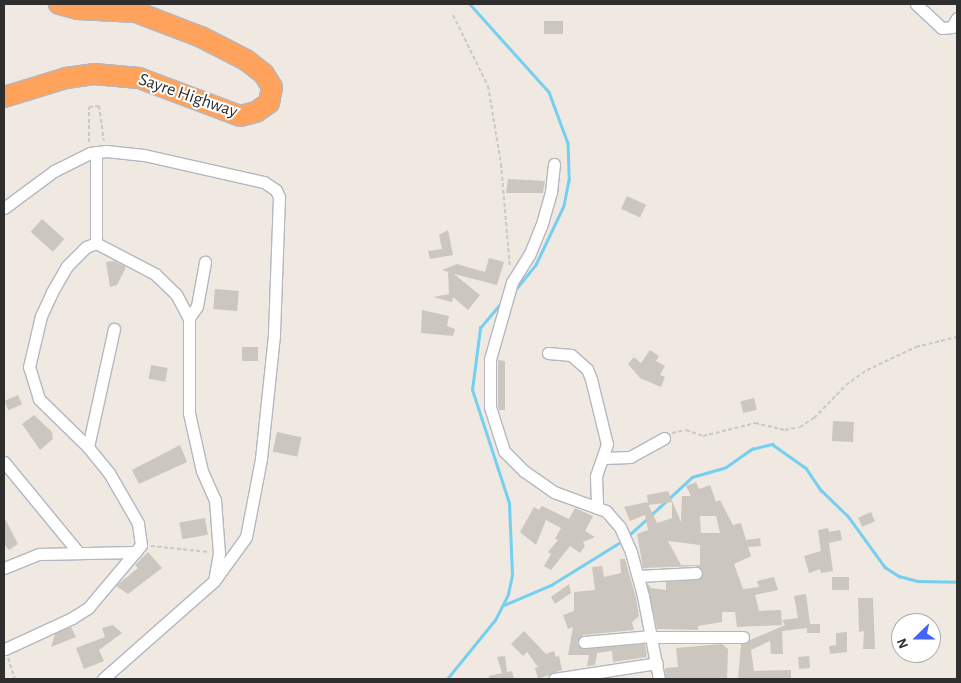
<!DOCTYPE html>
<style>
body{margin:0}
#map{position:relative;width:961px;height:683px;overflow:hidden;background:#efe9e1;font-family:"Alegreya Sans",sans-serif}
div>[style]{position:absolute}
.stream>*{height:2.5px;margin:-1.25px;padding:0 1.25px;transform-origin:1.25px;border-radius:1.25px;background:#75cff0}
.building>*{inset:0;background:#cbc7bf;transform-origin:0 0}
.path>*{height:2px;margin-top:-1px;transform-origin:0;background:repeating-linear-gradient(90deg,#c9c9c9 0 4px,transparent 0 6.5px)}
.roads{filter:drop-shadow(1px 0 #b4b7c1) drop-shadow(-1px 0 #b4b7c1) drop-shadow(0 1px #b4b7c1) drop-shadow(0 -1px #b4b7c1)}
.street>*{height:11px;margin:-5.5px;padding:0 5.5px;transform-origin:5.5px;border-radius:5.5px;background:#fff}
.highway>*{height:20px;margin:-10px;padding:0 10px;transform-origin:10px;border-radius:10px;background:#ffa35c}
span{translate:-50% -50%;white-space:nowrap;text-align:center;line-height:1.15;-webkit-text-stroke:4px #fff;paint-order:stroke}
.street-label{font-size:18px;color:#2e2e2e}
.frame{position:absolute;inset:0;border:5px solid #2e2e2e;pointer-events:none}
.north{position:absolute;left:891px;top:613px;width:50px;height:50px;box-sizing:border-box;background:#fff;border:1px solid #ababab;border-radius:50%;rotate:248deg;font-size:14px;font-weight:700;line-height:20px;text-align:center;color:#2e2e2e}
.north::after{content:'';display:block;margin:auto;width:18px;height:22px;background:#4264fb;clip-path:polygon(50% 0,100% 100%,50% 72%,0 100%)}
</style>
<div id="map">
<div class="stream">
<div style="left:470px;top:4px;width:118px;rotate:48.1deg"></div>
<div style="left:549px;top:92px;width:54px;rotate:69.6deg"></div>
<div style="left:568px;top:143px;width:37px;rotate:88deg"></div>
<div style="left:569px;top:180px;width:26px;rotate:101deg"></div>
<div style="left:564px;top:206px;width:65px;rotate:115.4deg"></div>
<div style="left:536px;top:265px;width:33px;rotate:129deg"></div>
<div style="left:651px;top:515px;width:56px;rotate:-42.8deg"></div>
<div style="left:692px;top:477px;width:35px;rotate:-16deg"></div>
<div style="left:726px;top:467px;width:32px;rotate:-35deg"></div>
<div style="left:752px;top:449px;width:21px;rotate:-14deg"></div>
<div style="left:772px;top:444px;width:42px;rotate:35.2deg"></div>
<div style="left:806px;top:468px;width:27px;rotate:56deg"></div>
<div style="left:821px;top:490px;width:37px;rotate:44deg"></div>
<div style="left:848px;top:516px;width:63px;rotate:54deg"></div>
<div style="left:885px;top:567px;width:17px;rotate:33deg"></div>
<div style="left:899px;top:576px;width:20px;rotate:15deg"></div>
<div style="left:918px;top:581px;width:39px;rotate:1deg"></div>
<div style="left:629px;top:535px;width:24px;rotate:-42deg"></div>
<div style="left:504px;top:605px;width:51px;rotate:-23.1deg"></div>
<div style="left:551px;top:585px;width:84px;rotate:-31.8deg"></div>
<div style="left:447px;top:679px;width:76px;rotate:-50.9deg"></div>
<div style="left:495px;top:620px;width:29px;rotate:-63deg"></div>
<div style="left:508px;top:594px;width:19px;rotate:-78deg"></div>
<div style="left:512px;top:575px;width:72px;rotate:-92.4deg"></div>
<div style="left:509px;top:503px;width:119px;rotate:-108.1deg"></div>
<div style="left:472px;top:390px;width:63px;rotate:-82.6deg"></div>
<div style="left:480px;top:328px;width:33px;rotate:-50deg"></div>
</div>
<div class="building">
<div style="left:563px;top:21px;width:13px;height:19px;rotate:90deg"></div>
<div style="clip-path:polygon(508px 179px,545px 181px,543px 193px,506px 193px)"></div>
<div style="left:627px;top:196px;width:21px;height:14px;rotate:25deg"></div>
<div style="left:42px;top:219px;width:30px;height:17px;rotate:42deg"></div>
<div style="clip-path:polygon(448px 230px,453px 255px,430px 259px,428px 251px,442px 249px,439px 235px)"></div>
<div style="clip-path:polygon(489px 258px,504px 262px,497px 285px,454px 274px,480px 295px,468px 310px,453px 297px,452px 302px,433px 297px,449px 294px,448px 272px,442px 270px,457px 264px,485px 272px)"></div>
<div style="clip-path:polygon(114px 261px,126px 267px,117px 285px,110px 287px,106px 262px)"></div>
<div style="left:215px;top:289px;width:24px;height:20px;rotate:5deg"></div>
<div style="clip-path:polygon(422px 310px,449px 316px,447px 326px,455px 329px,453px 336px,421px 333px)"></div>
<div style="left:242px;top:347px;width:16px;height:14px"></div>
<div style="clip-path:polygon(650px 350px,659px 356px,656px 361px,665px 366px,660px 375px,665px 377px,661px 387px,640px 378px,628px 364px,634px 357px,641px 363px)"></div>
<div style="clip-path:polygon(498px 360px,505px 361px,505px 410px,499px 410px,498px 406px)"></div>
<div style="left:151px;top:365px;width:17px;height:14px;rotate:10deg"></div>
<div style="left:18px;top:395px;width:10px;height:15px;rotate:66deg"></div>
<div style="left:754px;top:398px;width:12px;height:14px;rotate:76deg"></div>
<div style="clip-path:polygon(34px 415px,52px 432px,53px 439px,40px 450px,22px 424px)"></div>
<div style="left:833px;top:421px;width:21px;height:20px;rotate:3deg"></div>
<div style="left:277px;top:432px;width:25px;height:20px;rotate:12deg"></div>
<div style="clip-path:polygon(180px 445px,187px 462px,139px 484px,132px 470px)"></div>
<div style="clip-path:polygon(evenodd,696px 482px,699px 489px,710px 485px,716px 502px,720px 500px,733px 525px,741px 523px,746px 540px,760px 538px,761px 546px,748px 547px,751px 556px,734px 564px,743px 589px,759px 587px,757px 581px,774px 577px,778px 590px,755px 595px,759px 611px,781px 610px,782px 625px,737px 627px,735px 612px,722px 612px,722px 622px,698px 626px,698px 630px,657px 629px,647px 583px,651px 588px,666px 590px,666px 582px,697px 580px,703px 572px,696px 566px,643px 568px,637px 534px,648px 530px,645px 515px,630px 521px,624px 507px,647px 502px,657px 523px,672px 518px,672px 502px,648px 505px,647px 495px,668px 491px,681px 522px,682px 496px,691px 496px,686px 486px,696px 482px,700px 516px,716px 516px,720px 533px,701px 533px,700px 516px,696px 482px,668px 541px,700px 545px,700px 565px,681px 565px,668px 541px)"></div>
<div style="clip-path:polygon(542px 506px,569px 519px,575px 508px,593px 516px,585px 531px,595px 537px,583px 542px,585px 546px,580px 553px,570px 546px,551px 570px,544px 566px,551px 554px,548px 552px,558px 540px,555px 539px,561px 528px,546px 520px,536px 545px,520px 532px,534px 507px,539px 510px)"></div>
<div style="left:871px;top:512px;width:10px;height:14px;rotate:66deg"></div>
<div style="clip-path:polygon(4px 517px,18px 544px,9px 550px,4px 544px)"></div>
<div style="left:205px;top:518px;width:17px;height:26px;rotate:80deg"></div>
<div style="clip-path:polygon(828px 528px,829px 532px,840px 530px,842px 540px,829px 543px,833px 571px,821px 573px,820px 569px,809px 573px,804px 556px,821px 551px,818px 530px)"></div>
<div style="clip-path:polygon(148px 552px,162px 568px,128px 594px,116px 586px,138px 568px,135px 565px)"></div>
<div style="clip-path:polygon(620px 559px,625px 559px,636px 598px,639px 616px,632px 622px,634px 630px,583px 635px,577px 643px,585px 649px,645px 644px,647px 657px,613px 662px,612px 651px,597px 653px,595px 665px,587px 666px,589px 655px,568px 655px,573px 627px,568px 629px,563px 615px,574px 611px,574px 592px,595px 590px,592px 567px,602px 566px,604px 577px,621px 573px)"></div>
<div style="left:832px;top:577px;width:17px;height:13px"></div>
<div style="clip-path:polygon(569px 584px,571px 593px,555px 604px,551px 597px)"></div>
<div style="clip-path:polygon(806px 594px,810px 624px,820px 624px,820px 633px,807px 633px,807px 628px,782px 631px,783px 654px,771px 654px,770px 641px,751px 650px,754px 671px,791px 670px,791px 679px,738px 679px,741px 644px,785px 625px,782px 620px,798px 618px,794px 596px)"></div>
<div style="clip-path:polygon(858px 598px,873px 598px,875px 649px,863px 649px,864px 631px,859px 632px)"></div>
<div style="clip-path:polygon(113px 625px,122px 633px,99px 650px,104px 661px,84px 669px,76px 648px,105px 637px,102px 628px)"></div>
<div style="clip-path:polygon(71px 627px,76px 637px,51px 647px,55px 634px)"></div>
<div style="clip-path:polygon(524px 631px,546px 654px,554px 651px,556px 657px,559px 656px,562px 670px,538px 679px,535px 668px,538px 667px,527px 652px,523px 656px,511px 644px)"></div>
<div style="clip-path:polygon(847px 632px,847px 652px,830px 654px,829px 646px,836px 645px,836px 633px)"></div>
<div style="clip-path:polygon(722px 644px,728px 649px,727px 679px,666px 679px,665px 668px,678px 667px,676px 648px)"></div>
<div style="clip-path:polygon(505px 656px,507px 672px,512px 671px,514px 679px,489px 679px,489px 676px,502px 673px,497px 657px)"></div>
<div style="left:809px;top:656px;width:12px;height:11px;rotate:85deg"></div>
</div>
<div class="path">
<div style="left:453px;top:15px;width:79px;rotate:63.8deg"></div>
<div style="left:488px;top:86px;width:79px;rotate:80.5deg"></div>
<div style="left:501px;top:164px;width:104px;rotate:85.1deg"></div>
<div style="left:89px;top:142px;width:35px;rotate:-90deg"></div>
<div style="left:89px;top:107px;width:10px;rotate:-6deg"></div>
<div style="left:99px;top:106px;width:35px;rotate:82deg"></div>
<div style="left:672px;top:433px;width:14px;rotate:-12deg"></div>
<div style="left:686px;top:430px;width:18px;rotate:19deg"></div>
<div style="left:703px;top:436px;width:54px;rotate:-14deg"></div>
<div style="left:755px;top:423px;width:31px;rotate:13deg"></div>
<div style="left:785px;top:430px;width:15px;rotate:-11deg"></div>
<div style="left:800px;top:427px;width:17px;rotate:-33deg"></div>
<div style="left:814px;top:418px;width:46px;rotate:-45.9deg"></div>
<div style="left:846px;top:385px;width:26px;rotate:-36deg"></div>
<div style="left:867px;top:370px;width:54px;rotate:-25.1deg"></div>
<div style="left:916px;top:347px;width:42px;rotate:-13.7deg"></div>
<div style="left:151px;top:546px;width:58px;rotate:5.9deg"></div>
<div style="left:8px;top:658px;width:22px;rotate:72deg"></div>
</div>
<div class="roads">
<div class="street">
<div style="left:916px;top:4px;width:35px;rotate:43deg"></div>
<div style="left:942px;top:28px;width:10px;rotate:-6deg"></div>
<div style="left:952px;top:27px;width:10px;rotate:-61deg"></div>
<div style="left:96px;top:152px;width:91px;rotate:90deg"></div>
<div style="left:554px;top:164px;width:28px;rotate:96deg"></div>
<div style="left:551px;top:192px;width:35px;rotate:106deg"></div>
<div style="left:541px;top:226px;width:31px;rotate:112deg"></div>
<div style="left:529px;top:255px;width:32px;rotate:122deg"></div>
<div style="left:512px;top:282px;width:80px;rotate:105.9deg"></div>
<div style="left:490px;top:359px;width:48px;rotate:90deg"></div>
<div style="left:490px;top:407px;width:46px;rotate:72.3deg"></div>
<div style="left:504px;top:451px;width:28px;rotate:45deg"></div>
<div style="left:524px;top:471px;width:37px;rotate:35deg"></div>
<div style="left:554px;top:492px;width:55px;rotate:20.1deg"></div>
<div style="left:606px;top:511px;width:21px;rotate:49deg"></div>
<div style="left:620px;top:527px;width:27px;rotate:66deg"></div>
<div style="left:631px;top:552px;width:46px;rotate:74.7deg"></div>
<div style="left:643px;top:596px;width:85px;rotate:79.1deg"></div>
<div style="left:4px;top:208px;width:62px;rotate:-36.5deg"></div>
<div style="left:54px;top:171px;width:40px;rotate:-26.6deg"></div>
<div style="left:90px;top:153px;width:16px;rotate:-7deg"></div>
<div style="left:106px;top:151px;width:38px;rotate:6deg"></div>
<div style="left:144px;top:155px;width:123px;rotate:12.7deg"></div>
<div style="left:264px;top:182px;width:14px;rotate:34deg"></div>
<div style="left:276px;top:190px;width:8px;rotate:67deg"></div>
<div style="left:279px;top:197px;width:138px;rotate:92.1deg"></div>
<div style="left:274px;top:335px;width:125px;rotate:96deg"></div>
<div style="left:261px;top:459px;width:79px;rotate:100.9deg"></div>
<div style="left:246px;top:537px;width:54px;rotate:126deg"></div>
<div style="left:214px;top:581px;width:148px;rotate:138.6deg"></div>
<div style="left:189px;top:318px;width:14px;rotate:-56deg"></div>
<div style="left:197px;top:306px;width:45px;rotate:-79.7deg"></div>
<div style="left:548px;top:353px;width:23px;rotate:5deg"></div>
<div style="left:571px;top:355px;width:21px;rotate:41deg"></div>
<div style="left:587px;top:369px;width:11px;rotate:68deg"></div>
<div style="left:591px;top:379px;width:67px;rotate:76.2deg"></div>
<div style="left:607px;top:444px;width:34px;rotate:109deg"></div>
<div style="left:596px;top:476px;width:32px;rotate:88deg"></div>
<div style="left:88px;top:447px;width:121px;rotate:-77.6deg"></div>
<div style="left:604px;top:458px;width:26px;rotate:-2deg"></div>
<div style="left:630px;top:457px;width:39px;rotate:-29deg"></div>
<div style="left:4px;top:462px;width:115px;rotate:50.6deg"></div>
<div style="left:4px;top:568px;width:38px;rotate:-22deg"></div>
<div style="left:39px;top:554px;width:97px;rotate:-1.2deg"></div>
<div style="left:638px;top:576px;width:58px;rotate:-3deg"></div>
<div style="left:652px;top:637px;width:91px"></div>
<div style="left:584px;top:642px;width:68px;rotate:-5deg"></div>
<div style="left:5px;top:649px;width:74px;rotate:-24.8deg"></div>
<div style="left:72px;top:618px;width:19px;rotate:-32deg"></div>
<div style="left:88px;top:608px;width:82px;rotate:-49.9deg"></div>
<div style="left:141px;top:545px;width:22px;rotate:-98deg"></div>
<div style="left:138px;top:523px;width:58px;rotate:-120.1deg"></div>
<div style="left:109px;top:473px;width:33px;rotate:-129deg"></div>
<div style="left:88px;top:447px;width:69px;rotate:-135.6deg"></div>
<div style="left:39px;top:399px;width:34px;rotate:-107deg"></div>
<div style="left:29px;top:367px;width:52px;rotate:-76.8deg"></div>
<div style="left:41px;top:316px;width:26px;rotate:-65deg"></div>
<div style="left:52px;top:292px;width:30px;rotate:-60deg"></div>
<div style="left:67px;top:266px;width:27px;rotate:-45deg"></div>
<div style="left:86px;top:247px;width:11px;rotate:-22deg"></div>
<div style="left:96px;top:243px;width:67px;rotate:27.7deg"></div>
<div style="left:155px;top:274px;width:29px;rotate:44deg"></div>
<div style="left:176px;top:294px;width:27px;rotate:62deg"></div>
<div style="left:189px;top:318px;width:95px;rotate:90deg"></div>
<div style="left:189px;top:413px;width:59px;rotate:77.4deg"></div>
<div style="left:202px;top:471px;width:32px;rotate:66deg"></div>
<div style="left:215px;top:500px;width:53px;rotate:85.7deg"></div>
<div style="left:219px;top:553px;width:28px;rotate:100deg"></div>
<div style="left:554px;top:679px;width:104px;rotate:-8.8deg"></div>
</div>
<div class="highway">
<div style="left:4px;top:97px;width:65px;rotate:-17deg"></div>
<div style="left:66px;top:78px;width:28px;rotate:-8deg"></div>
<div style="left:94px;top:74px;width:45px;rotate:5.1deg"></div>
<div style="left:139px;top:78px;width:108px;rotate:20.6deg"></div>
<div style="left:240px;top:116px;width:16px;rotate:-14deg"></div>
<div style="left:256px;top:112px;width:16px;rotate:-35deg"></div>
<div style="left:269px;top:103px;width:16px;rotate:-79deg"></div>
<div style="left:272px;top:87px;width:15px;rotate:-122deg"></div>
<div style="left:264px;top:74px;width:23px;rotate:-142deg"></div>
<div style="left:246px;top:60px;width:51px;rotate:-152.9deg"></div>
<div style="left:201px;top:37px;width:70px;rotate:-159deg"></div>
<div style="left:136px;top:12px;width:58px;rotate:-177deg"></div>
<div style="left:78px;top:9px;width:20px;rotate:-165deg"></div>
</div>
</div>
<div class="street-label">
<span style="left:188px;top:96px;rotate:19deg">Sayre Highway</span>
</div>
<div class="frame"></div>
<div class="north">N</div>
</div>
